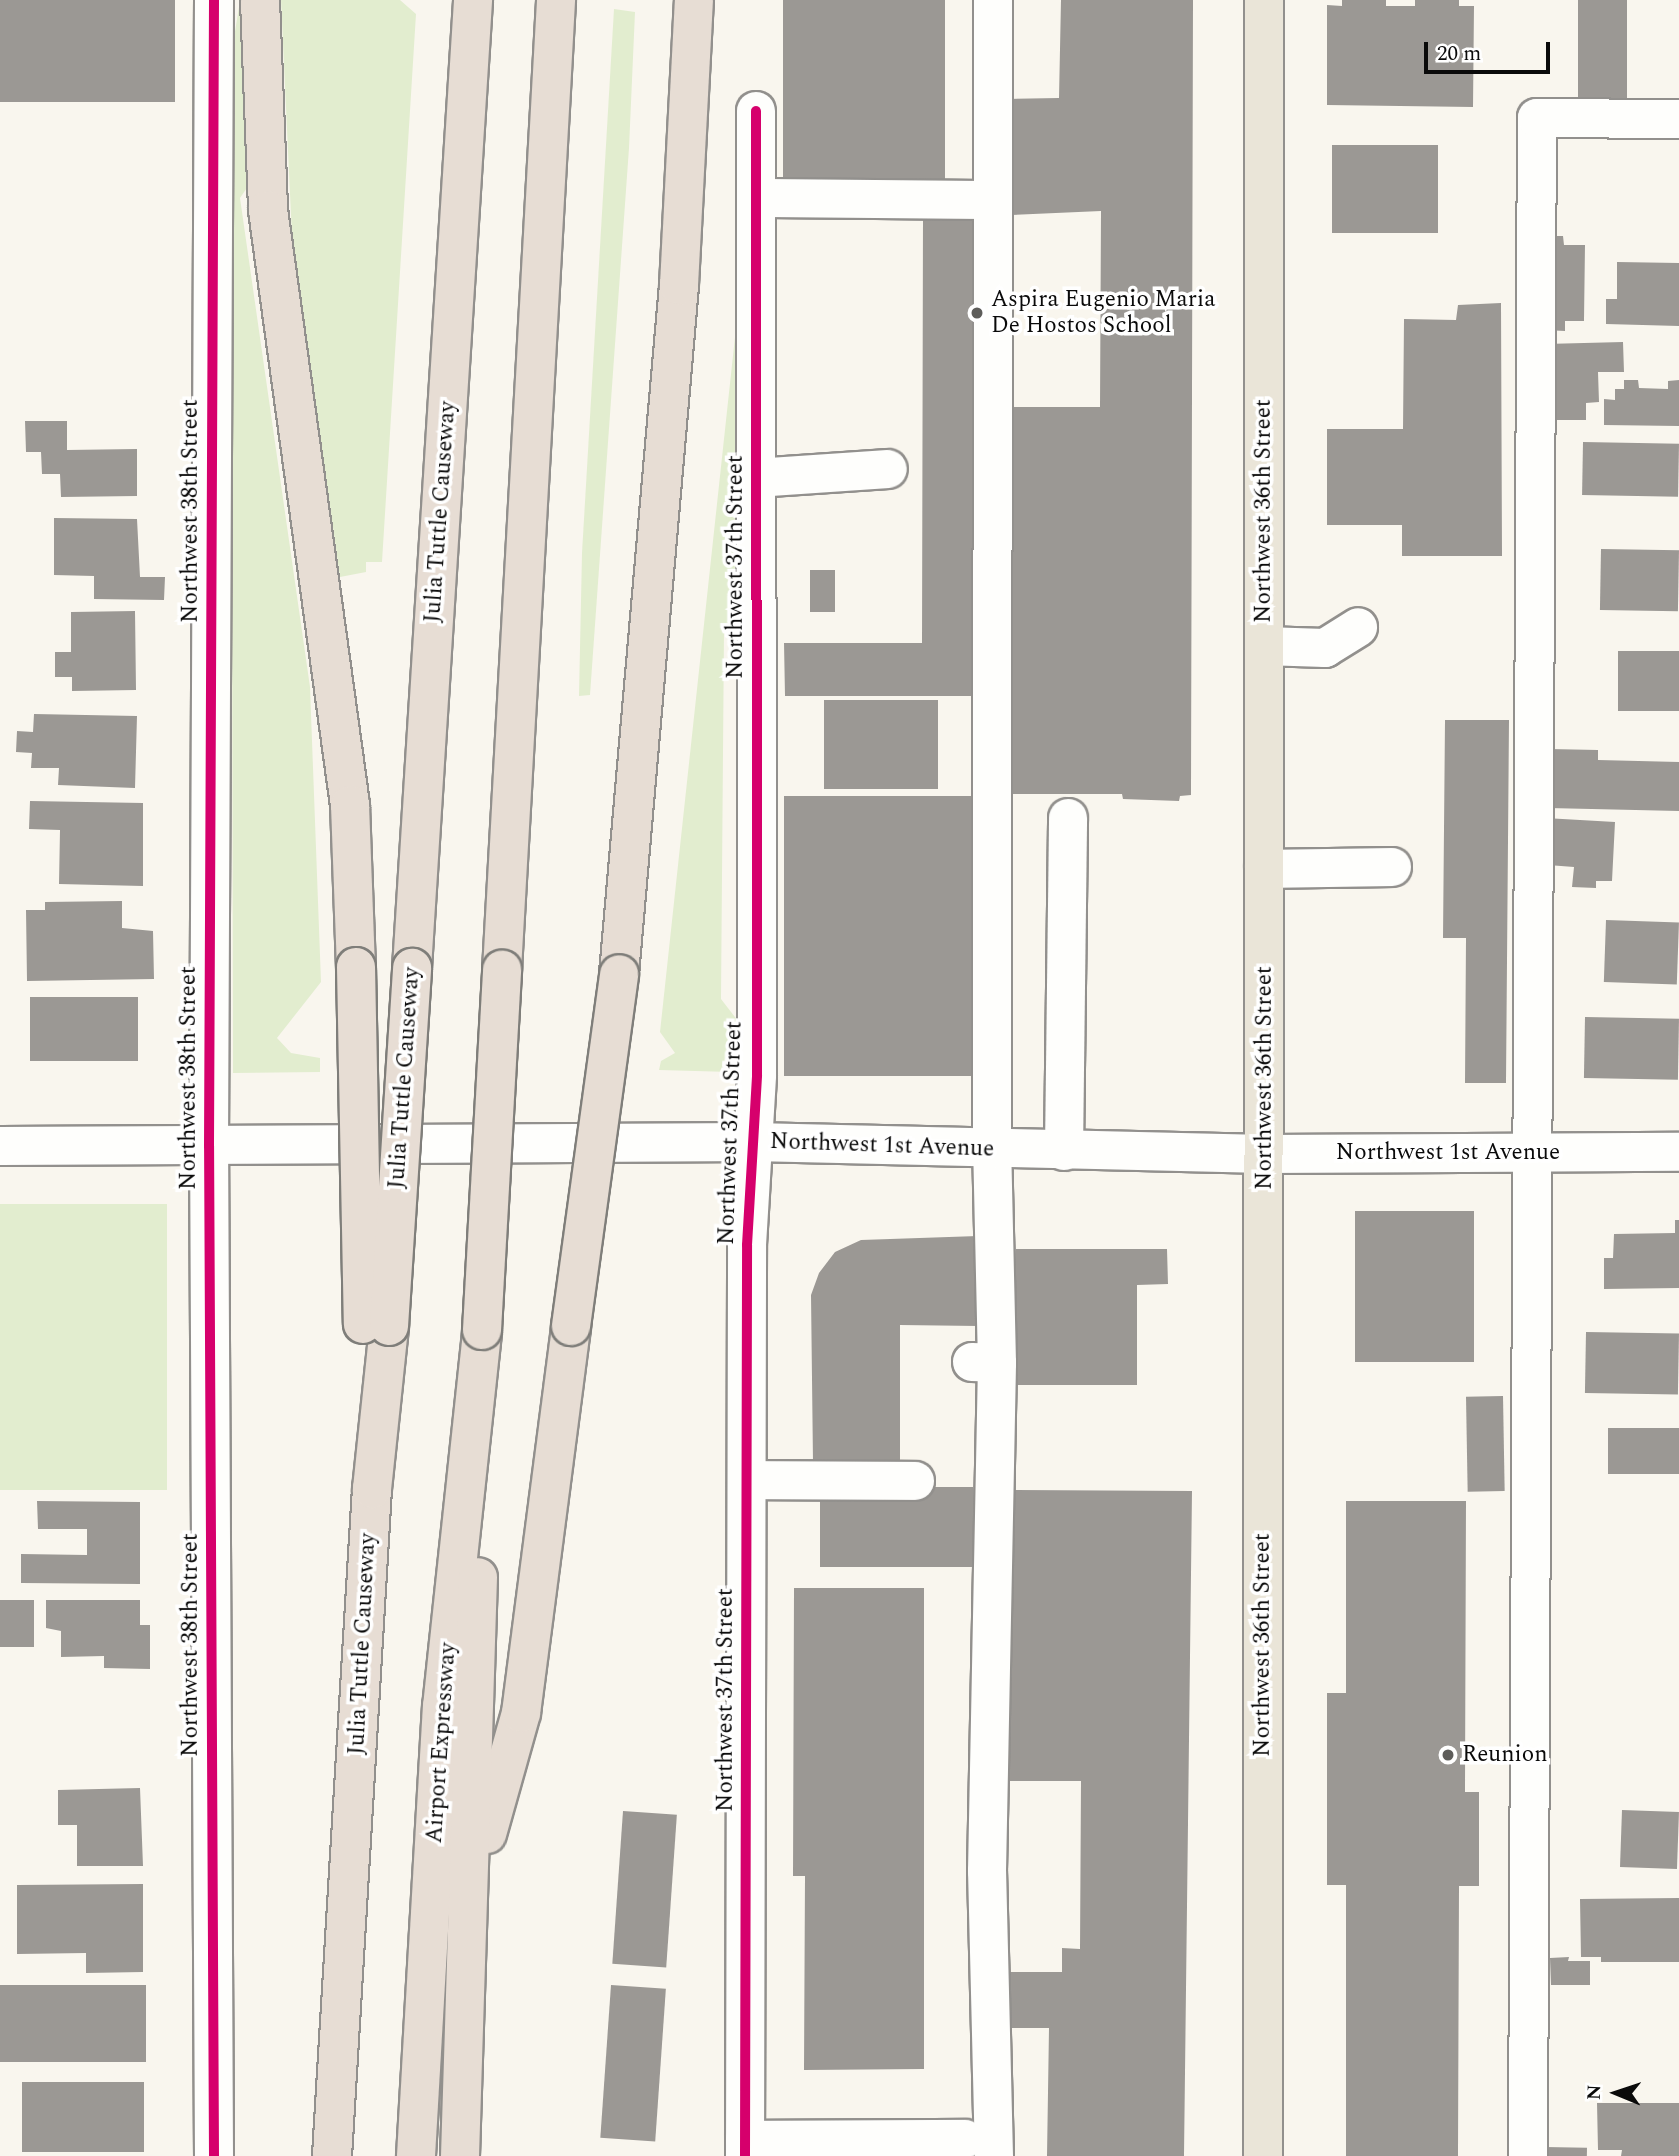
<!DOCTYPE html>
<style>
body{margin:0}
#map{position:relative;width:1679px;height:2156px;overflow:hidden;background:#f9f6ee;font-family:Spectral,serif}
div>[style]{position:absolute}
.green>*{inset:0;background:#e2edcf;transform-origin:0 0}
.building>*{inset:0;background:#9b9894;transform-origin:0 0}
.roads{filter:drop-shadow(2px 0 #92908d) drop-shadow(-2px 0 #92908d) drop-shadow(0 2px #92908d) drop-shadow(0 -2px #92908d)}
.minor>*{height:38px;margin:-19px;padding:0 19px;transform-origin:19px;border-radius:19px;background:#fefefc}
.major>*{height:38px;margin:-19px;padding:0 19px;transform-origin:19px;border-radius:19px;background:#eae5d8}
.highway>*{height:38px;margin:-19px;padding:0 19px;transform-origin:19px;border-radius:19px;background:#e7ddd4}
.bridges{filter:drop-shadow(2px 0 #7f7e7a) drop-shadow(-2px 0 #7f7e7a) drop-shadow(0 2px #7f7e7a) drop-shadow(0 -2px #7f7e7a)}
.highway-bridge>*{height:38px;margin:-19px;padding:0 19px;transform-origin:19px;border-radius:19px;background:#e7ddd4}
.cycleway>*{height:10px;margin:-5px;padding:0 5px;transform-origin:5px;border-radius:5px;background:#d6006c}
.dots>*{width:19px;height:19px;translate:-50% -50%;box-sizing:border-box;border:4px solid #fff;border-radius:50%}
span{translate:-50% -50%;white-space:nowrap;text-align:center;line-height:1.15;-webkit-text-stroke:7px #fff;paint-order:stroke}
.poi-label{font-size:23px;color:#0a0a0a}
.left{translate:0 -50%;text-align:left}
.street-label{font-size:23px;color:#0a0a0a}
.north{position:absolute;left:1581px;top:2058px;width:70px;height:70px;-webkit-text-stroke:5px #fff;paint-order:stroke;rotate:272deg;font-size:19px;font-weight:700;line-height:28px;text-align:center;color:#0a0a0a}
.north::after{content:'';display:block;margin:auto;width:24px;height:32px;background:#0a0a0a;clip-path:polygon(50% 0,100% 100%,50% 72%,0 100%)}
.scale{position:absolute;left:1424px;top:42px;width:126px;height:32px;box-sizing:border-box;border:4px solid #0a0a0a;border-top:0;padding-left:9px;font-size:21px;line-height:24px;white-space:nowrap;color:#0a0a0a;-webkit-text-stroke:5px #fff;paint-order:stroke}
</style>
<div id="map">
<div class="green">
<div style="clip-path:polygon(281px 0,400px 0,416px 14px,382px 562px,366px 562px,366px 572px,340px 577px,292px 237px)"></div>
<div style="clip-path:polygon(244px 4px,253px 179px,240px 198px,310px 687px,321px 982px,277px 1038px,291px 1053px,320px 1058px,320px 1072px,233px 1073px,231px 56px,239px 7px)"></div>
<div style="clip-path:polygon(614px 9px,635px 12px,629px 148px,590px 695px,579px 696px,582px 553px)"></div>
<div style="clip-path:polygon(735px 337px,736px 611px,724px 631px,721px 999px,738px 1021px,736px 1063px,731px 1072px,659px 1070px,661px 1061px,675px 1053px,660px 1032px)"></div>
<div style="left:0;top:1204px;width:167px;height:286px"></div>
</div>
<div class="building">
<div style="left:0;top:0;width:175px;height:102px"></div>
<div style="left:783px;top:0;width:162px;height:187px"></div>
<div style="clip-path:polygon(1061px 0,1193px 0,1191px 795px,1180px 796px,1179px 801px,1123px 799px,1122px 794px,1008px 794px,1009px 407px,1100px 407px,1101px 211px,1011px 215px,1007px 99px,1059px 98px)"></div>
<div style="clip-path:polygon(1342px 0,1386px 0,1386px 6px,1415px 6px,1415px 0,1459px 0,1459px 6px,1474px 6px,1473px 107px,1327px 105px,1327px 5px,1342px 6px)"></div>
<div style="left:1578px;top:0;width:49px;height:107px"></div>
<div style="left:1332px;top:145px;width:106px;height:88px"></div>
<div style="clip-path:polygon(923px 213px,977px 213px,977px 696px,785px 696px,784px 643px,922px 643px)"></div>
<div style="clip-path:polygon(1544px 236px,1563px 236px,1564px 245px,1585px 245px,1584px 321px,1565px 321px,1565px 331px,1545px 330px)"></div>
<div style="clip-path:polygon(1617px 262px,1679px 263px,1679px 326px,1606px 324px,1606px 299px,1617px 299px)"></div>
<div style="clip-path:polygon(1501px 303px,1502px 556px,1402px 556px,1402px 525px,1327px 525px,1327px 429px,1403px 429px,1404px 319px,1456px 320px,1458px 305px)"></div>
<div style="clip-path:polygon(1623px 342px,1624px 372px,1598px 372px,1599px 402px,1586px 403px,1586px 420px,1551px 420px,1545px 344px)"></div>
<div style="clip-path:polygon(1624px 380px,1638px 380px,1639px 388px,1668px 389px,1668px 381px,1679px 380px,1679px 426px,1604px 425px,1604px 399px,1615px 400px,1615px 389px,1624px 389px)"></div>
<div style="clip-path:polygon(25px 421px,67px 421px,67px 450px,137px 449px,137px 496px,61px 497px,60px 474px,42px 474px,41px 452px,26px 452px)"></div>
<div style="left:1583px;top:442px;width:96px;height:53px;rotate:1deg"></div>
<div style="clip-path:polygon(54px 518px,137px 519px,140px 577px,165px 577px,164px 600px,94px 599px,94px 576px,54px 575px)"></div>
<div style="left:1601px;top:549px;width:78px;height:61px;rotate:1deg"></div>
<div style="left:810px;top:570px;width:25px;height:42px"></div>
<div style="clip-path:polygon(135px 611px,136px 690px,72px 691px,72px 677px,55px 677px,55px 652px,71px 652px,71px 612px)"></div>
<div style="left:1679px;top:651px;width:60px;height:61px;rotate:90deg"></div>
<div style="left:824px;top:700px;width:114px;height:89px"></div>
<div style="clip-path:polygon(34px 714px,137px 716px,135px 788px,58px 785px,59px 768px,31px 768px,32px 753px,16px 752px,17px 731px,33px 732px)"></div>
<div style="clip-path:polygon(1445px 720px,1509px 720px,1506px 1083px,1465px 1083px,1466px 938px,1443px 938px)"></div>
<div style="clip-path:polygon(1549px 749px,1598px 750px,1598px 760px,1679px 762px,1679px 811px,1548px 808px)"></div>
<div style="left:784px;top:796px;width:191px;height:280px"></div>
<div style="clip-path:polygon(30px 801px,143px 803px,143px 886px,59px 884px,60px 830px,29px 829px)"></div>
<div style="clip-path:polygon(1545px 818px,1615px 822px,1612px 881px,1596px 881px,1596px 888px,1572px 887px,1574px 867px,1548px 865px)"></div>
<div style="clip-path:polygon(122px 901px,122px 928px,153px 931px,154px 979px,27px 981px,26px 910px,45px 910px,45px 902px)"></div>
<div style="left:1606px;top:920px;width:73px;height:62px;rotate:2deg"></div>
<div style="left:30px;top:997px;width:108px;height:64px"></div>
<div style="left:1585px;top:1017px;width:94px;height:61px;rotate:1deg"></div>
<div style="left:1355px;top:1211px;width:119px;height:151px"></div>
<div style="clip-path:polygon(1675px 1220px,1679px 1220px,1679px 1288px,1604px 1289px,1604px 1258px,1613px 1258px,1614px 1234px,1675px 1233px)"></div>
<div style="clip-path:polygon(978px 1236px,979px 1326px,900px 1325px,900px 1466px,813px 1463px,811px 1295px,819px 1273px,835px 1252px,861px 1240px)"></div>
<div style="clip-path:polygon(1016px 1249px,1167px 1249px,1168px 1284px,1137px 1285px,1137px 1385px,1015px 1385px)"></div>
<div style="left:1586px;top:1332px;width:93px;height:61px;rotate:1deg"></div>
<div style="left:1503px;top:1396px;width:95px;height:37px;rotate:89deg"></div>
<div style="left:1679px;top:1428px;width:46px;height:71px;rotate:90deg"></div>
<div style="left:820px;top:1487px;width:153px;height:80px"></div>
<div style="clip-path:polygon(1012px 1490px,1192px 1491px,1184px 2156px,1047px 2156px,1049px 2028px,1009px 2028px,1010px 1972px,1062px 1972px,1062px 1948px,1080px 1949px,1081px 1781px,1008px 1781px)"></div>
<div style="clip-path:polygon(37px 1501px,140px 1502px,140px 1584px,21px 1583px,21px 1554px,87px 1555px,87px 1529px,38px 1529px)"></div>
<div style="clip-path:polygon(1346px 1501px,1466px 1501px,1465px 1792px,1479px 1792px,1479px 1886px,1459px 1886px,1458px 2156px,1346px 2156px,1346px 1885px,1327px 1885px,1327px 1693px,1346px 1693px)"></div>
<div style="clip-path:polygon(794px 1588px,924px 1588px,924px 2069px,804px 2070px,805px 1876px,793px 1876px)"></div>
<div style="left:0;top:1600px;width:34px;height:47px"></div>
<div style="clip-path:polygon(46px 1600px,140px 1600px,140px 1625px,150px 1625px,150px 1669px,104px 1668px,104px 1656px,61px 1657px,61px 1631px,46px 1628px)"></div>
<div style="clip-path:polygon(140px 1788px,143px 1866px,77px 1866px,77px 1825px,58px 1825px,58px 1790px)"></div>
<div style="left:1622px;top:1810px;width:57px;height:57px;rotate:2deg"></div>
<div style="left:623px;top:1811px;width:54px;height:153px;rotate:4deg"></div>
<div style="clip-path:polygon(143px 1884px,143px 1972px,86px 1973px,86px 1953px,17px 1954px,17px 1885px)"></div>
<div style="clip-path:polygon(1679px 1898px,1679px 1962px,1601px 1962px,1601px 1957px,1581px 1957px,1580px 1899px)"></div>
<div style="clip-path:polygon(1569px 1957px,1568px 1961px,1590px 1961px,1590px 1985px,1551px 1985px,1550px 1958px)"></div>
<div style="left:0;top:1985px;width:146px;height:77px"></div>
<div style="left:611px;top:1985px;width:55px;height:153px;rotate:4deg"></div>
<div style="left:144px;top:2082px;width:70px;height:122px;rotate:90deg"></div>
<div style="clip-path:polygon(1597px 2103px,1679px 2103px,1679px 2156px,1621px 2156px,1622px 2150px,1598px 2150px)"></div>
<div style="left:1545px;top:2147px;width:42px;height:9px;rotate:1deg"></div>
</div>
<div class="roads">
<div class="minor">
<div style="left:758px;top:198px;width:234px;rotate:0.5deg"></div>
<div style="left:756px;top:478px;width:132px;rotate:-3.9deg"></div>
<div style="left:1264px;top:646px;width:61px;rotate:1.9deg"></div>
<div style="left:1325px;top:648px;width:39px;rotate:-32deg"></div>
<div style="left:1264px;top:869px;width:128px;rotate:-0.9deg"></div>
<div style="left:0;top:1146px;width:753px;rotate:-0.3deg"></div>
<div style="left:753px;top:1142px;width:513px;rotate:1.34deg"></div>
<div style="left:1266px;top:1154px;width:413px;rotate:-0.3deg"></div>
<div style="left:1064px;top:1151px;width:333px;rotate:-89.3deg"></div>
<div style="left:972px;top:1362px;width:25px;rotate:2deg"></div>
<div style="left:997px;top:1363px;width:214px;rotate:-91.3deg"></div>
<div style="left:992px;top:1149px;width:1149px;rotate:-89.95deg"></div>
<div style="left:747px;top:1480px;width:168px;rotate:0.3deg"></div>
<div style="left:745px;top:2140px;width:220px;rotate:-0.3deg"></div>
<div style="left:214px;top:2156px;width:1010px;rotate:-90.28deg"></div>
<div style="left:209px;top:1146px;width:1146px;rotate:-89.75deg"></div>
<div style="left:745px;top:2156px;width:911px;rotate:-89.87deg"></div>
<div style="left:747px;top:1245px;width:170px;rotate:-86.6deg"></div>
<div style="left:757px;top:1075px;width:964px;rotate:-90.06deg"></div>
<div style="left:994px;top:2156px;width:285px;rotate:-91.4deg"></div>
<div style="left:987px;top:1871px;width:508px;rotate:-88.87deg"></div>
<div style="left:1528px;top:2156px;width:2038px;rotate:-89.75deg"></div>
<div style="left:1537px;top:118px;width:142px;rotate:0.4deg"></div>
</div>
<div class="major">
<div style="left:1263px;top:2156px;width:2156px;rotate:-89.97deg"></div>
</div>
<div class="highway">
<div style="left:260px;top:0;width:210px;rotate:87.8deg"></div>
<div style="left:268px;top:210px;width:601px;rotate:82.15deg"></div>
<div style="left:350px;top:805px;width:162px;rotate:87.9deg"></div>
<div style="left:412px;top:968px;width:970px;rotate:-86.39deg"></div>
<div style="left:502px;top:970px;width:972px;rotate:-86.81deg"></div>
<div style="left:619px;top:974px;width:692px;rotate:-85.02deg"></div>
<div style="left:679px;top:285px;width:285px;rotate:-87deg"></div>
<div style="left:487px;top:1834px;width:126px;rotate:-74.3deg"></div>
<div style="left:521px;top:1713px;width:390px;rotate:-82.6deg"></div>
<div style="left:332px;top:2156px;width:668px;rotate:-86.57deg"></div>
<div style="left:372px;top:1489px;width:164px;rotate:-84deg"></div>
<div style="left:416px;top:2156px;width:450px;rotate:-86.7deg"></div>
<div style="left:442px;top:1707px;width:379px;rotate:-83.9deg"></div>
<div style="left:460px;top:2156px;width:579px;rotate:-88.22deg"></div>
</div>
</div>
<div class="bridges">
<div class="highway-bridge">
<div style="left:356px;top:967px;width:357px;rotate:88.9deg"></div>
<div style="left:389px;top:1326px;width:359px;rotate:-86.3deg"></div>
<div style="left:571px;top:1326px;width:355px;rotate:-82.2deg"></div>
<div style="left:482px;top:1330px;width:361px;rotate:-86.8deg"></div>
</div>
</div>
<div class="cycleway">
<div style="left:214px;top:2156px;width:1010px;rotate:-90.28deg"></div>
<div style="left:209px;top:1146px;width:1146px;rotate:-89.75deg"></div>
<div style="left:745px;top:2156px;width:911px;rotate:-89.87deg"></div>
<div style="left:747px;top:1245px;width:170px;rotate:-86.6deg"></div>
<div style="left:757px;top:1075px;width:964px;rotate:-90.06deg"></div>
</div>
<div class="dots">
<div style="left:977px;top:313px;background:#5e5d5a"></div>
<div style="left:1448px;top:1755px;background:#5e5d5a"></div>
</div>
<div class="poi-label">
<span class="left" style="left:991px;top:313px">Aspira Eugenio Maria<br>De Hostos School</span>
<span class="left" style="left:1462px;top:1755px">Reunion</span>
</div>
<div class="street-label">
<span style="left:191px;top:511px;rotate:-90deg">Northwest 38th Street</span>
<span style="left:1264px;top:511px;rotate:-90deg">Northwest 36th Street</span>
<span style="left:441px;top:512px;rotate:-86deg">Julia Tuttle Causeway</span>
<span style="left:736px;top:567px;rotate:-90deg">Northwest 37th Street</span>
<span style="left:189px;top:1078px;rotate:-90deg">Northwest 38th Street</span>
<span style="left:405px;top:1078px;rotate:-86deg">Julia Tuttle Causeway</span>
<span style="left:1265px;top:1078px;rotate:-90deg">Northwest 36th Street</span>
<span style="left:731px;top:1133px;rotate:-88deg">Northwest 37th Street</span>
<span style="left:882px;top:1146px;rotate:2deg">Northwest 1st Avenue</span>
<span style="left:1448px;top:1153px">Northwest 1st Avenue</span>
<span style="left:363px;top:1644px;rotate:-87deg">Julia Tuttle Causeway</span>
<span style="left:191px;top:1645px;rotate:-90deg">Northwest 38th Street</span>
<span style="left:1263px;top:1645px;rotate:-90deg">Northwest 36th Street</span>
<span style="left:726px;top:1700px;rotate:-90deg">Northwest 37th Street</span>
<span style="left:442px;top:1743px;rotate:-86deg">Airport Expressway</span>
</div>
<div class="north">N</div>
<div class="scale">20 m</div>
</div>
